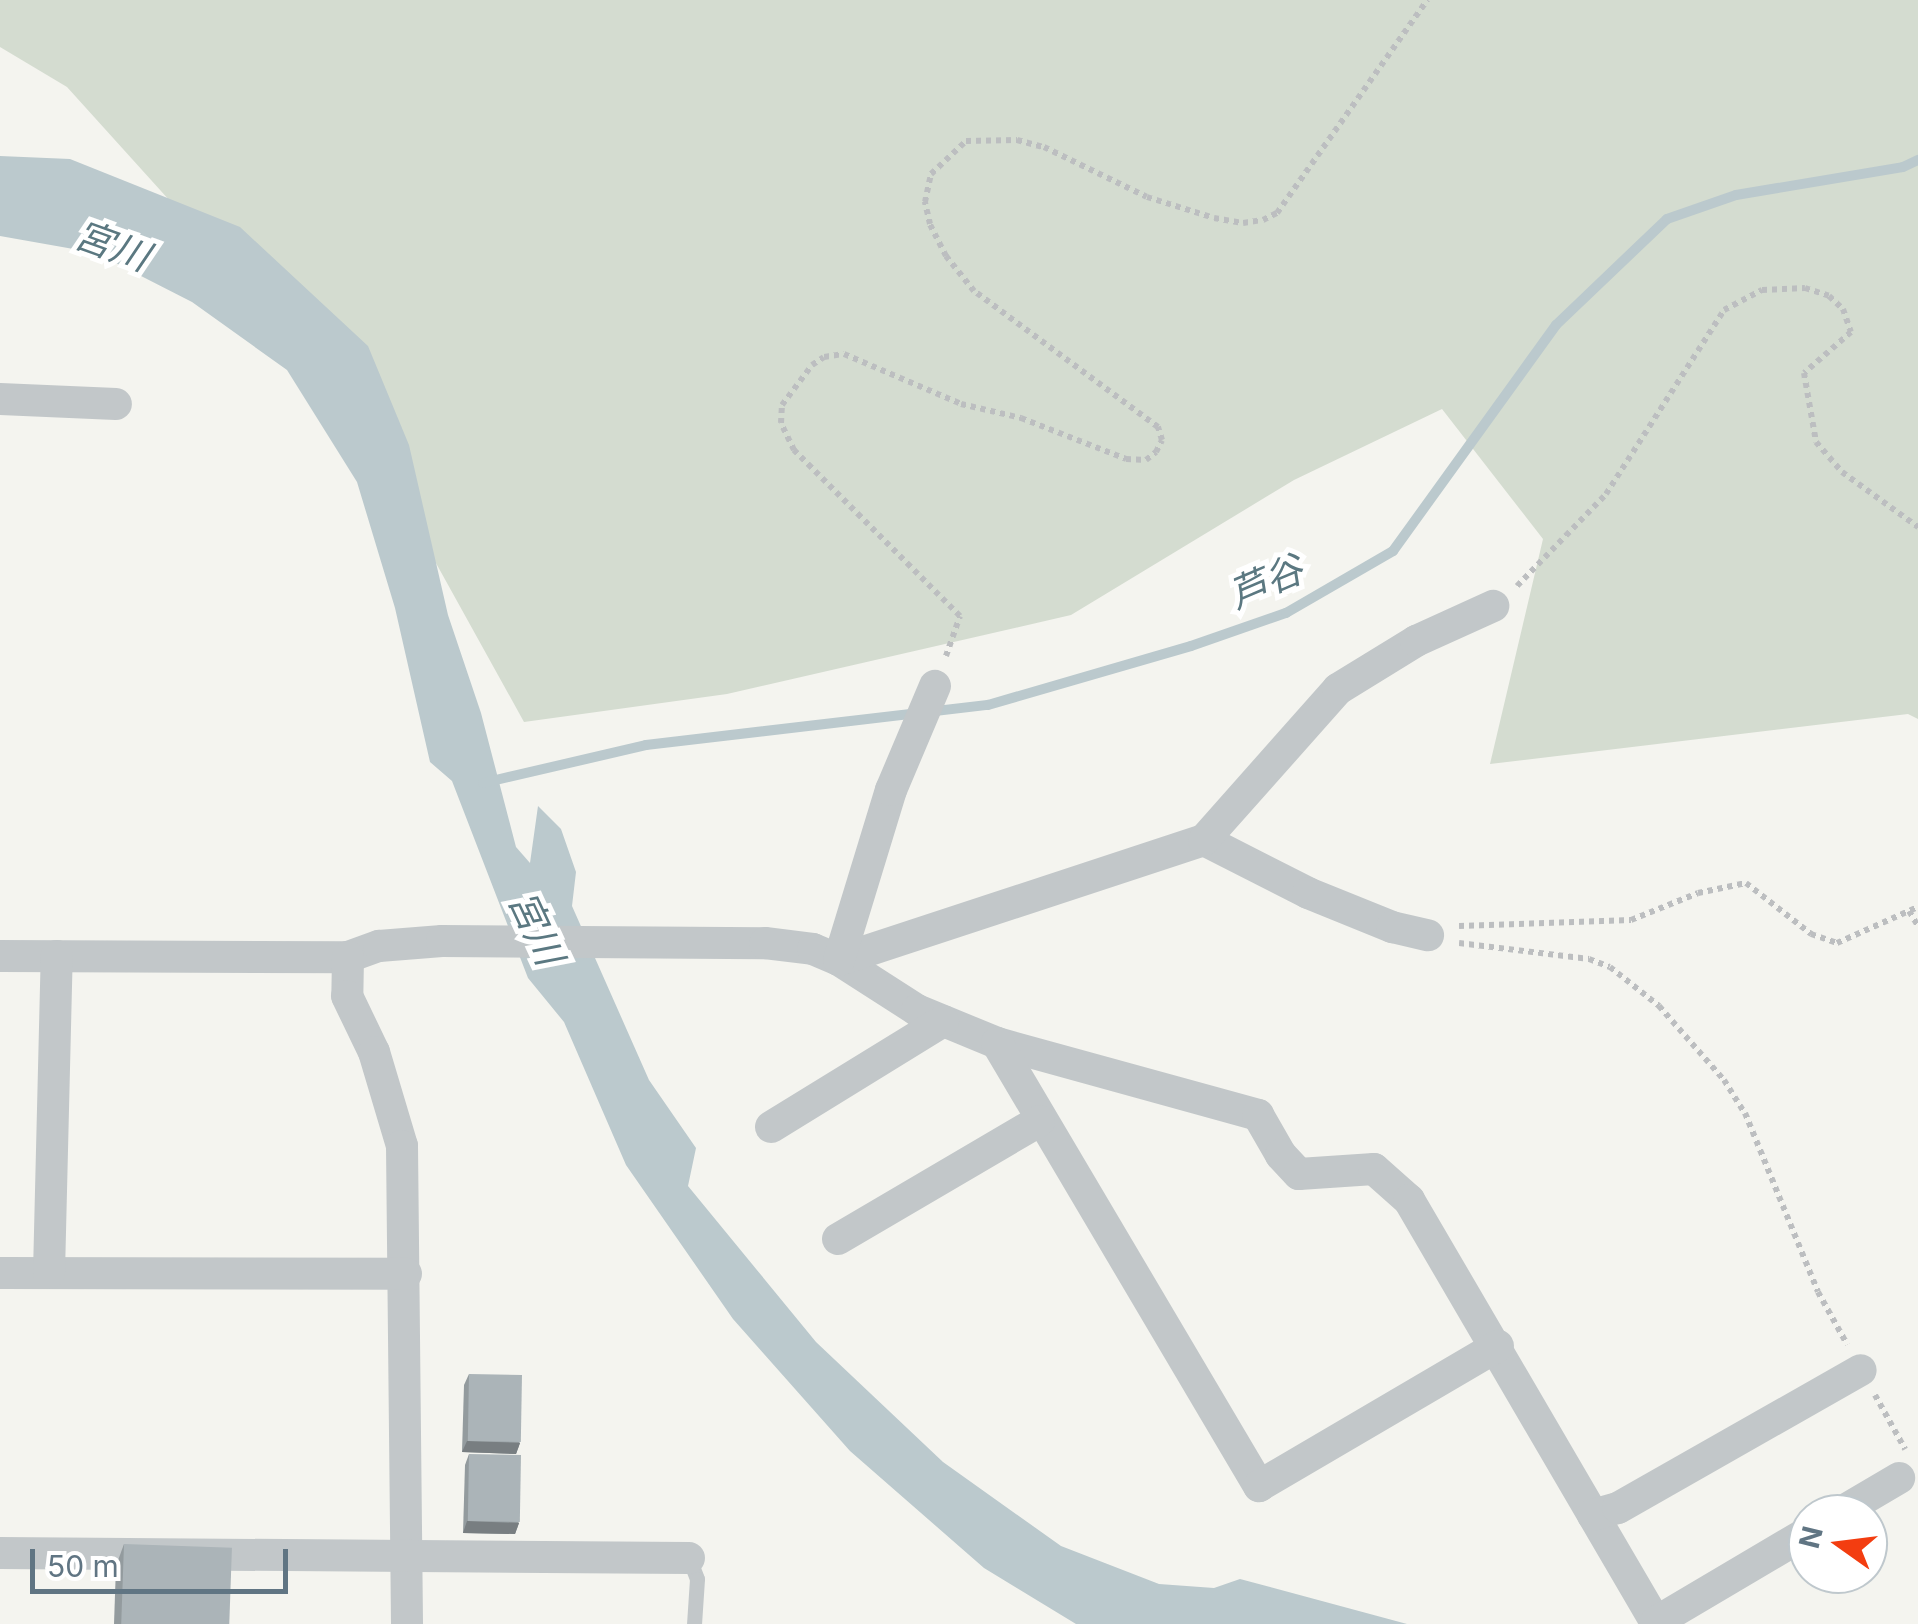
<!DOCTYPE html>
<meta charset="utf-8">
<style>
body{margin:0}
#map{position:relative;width:1918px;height:1624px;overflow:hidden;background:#f4f4ef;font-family:Inter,"Noto Sans JP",sans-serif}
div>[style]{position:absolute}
.green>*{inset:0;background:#d4dcd0}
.water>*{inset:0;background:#bbc9cd}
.stream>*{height:10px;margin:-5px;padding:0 5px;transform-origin:5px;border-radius:5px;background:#bbc9cd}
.path>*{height:6px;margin-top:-3px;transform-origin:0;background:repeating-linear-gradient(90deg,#bcbec0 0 5px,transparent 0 10px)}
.lane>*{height:15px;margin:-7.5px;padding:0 7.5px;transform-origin:7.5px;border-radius:7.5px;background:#c2c7c9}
.street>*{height:32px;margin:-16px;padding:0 16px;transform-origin:16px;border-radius:16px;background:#c2c7c9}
.wall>*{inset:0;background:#939b9e}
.shaded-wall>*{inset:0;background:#787e81}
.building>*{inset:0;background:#abb4b8;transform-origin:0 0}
span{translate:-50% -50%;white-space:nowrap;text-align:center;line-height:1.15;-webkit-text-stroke:10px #fff;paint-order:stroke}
.water-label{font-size:38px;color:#5b7881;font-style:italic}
.north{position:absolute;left:1788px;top:1494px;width:100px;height:100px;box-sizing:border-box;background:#fff;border:2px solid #bfc8cd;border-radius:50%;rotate:284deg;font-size:28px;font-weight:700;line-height:40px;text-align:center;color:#607583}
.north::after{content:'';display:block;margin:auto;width:35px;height:45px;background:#f33d10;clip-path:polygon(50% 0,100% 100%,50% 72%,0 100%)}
.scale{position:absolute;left:30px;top:1549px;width:258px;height:45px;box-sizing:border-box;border:5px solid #607583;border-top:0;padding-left:12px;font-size:30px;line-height:35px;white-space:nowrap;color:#607583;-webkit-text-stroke:8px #fff;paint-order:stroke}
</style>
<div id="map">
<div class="green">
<div style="clip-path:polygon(0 0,1918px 0,1918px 719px,1908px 714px,1490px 764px,1543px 539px,1442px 409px,1294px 480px,1071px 615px,727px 694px,524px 722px,339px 388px,67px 87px,0 47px)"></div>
</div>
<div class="water">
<div style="clip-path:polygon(0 156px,70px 159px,240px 227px,368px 346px,409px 445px,448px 615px,481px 713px,516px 847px,530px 863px,538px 806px,561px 829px,576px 872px,572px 906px,649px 1080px,696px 1148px,688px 1186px,816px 1342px,943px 1462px,1061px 1546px,1159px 1584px,1214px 1588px,1240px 1579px,1407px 1624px,1076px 1624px,984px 1568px,850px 1451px,733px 1319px,626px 1165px,564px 1022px,528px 978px,452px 781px,430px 762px,395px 608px,357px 482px,287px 370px,192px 302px,96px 253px,0 236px)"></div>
</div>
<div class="stream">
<div style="left:483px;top:783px;width:167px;rotate:-13.1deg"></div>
<div style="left:646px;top:745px;width:344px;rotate:-6.7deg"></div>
<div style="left:988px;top:705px;width:211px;rotate:-16.2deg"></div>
<div style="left:1191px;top:646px;width:101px;rotate:-19.2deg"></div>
<div style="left:1286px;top:613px;width:124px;rotate:-30.1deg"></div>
<div style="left:1393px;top:551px;width:279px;rotate:-54.2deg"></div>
<div style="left:1556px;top:325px;width:153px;rotate:-43.7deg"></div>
<div style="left:1667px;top:219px;width:73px;rotate:-19.2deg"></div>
<div style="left:1736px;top:195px;width:169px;rotate:-9.5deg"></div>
<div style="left:1903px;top:167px;width:17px;rotate:-25deg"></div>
</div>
<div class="path">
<div style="left:1517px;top:586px;width:128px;rotate:-45.9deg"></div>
<div style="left:1606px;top:494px;width:219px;rotate:-57.3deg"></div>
<div style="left:1724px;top:310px;width:43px;rotate:-27.8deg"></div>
<div style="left:1762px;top:290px;width:43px;rotate:-2.7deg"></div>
<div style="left:1805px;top:288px;width:25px;rotate:18deg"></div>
<div style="left:1829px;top:296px;width:19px;rotate:43deg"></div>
<div style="left:1843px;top:309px;width:24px;rotate:71deg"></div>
<div style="left:1851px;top:332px;width:62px;rotate:138.9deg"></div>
<div style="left:1804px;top:373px;width:70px;rotate:80.1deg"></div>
<div style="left:1816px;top:442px;width:40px;rotate:49deg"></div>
<div style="left:1842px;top:472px;width:94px;rotate:35.9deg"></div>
<div style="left:946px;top:656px;width:42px;rotate:-70.7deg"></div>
<div style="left:960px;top:616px;width:235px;rotate:-135deg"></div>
<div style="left:794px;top:450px;width:30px;rotate:-116deg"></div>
<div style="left:781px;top:423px;width:18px;rotate:-87deg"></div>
<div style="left:782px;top:405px;width:50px;rotate:-53.1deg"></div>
<div style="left:812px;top:365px;width:14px;rotate:-34deg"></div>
<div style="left:824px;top:357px;width:20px;rotate:-9deg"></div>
<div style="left:844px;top:354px;width:127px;rotate:23.1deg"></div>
<div style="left:961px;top:404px;width:62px;rotate:13.1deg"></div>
<div style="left:1021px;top:418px;width:113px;rotate:21.3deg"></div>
<div style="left:1126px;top:459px;width:20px;rotate:3deg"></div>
<div style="left:1146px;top:460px;width:13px;rotate:-39deg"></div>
<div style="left:1156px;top:452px;width:13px;rotate:-63deg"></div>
<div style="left:1162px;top:440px;width:14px;rotate:-107deg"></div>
<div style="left:1158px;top:427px;width:229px;rotate:-143.5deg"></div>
<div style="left:974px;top:291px;width:45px;rotate:-128.7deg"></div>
<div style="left:946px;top:256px;width:36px;rotate:-117deg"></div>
<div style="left:930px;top:224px;width:23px;rotate:-103deg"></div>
<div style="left:925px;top:202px;width:29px;rotate:-78deg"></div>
<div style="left:931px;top:174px;width:48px;rotate:-43.3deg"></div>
<div style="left:966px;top:141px;width:51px;rotate:-1.1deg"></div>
<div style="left:1017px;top:140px;width:28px;rotate:15deg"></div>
<div style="left:1044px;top:147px;width:114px;rotate:25.9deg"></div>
<div style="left:1147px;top:197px;width:70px;rotate:17.4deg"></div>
<div style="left:1214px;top:218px;width:29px;rotate:10deg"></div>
<div style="left:1243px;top:223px;width:20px;rotate:-9deg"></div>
<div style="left:1263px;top:220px;width:16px;rotate:-27deg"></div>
<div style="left:1277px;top:213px;width:261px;rotate:-54.8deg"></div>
<div style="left:1909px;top:911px;width:17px;rotate:59deg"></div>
<div style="left:1459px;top:926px;width:172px;rotate:-2deg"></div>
<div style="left:1631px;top:920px;width:72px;rotate:-21.9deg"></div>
<div style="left:1698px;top:893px;width:49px;rotate:-11.8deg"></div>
<div style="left:1746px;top:883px;width:83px;rotate:38.1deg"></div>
<div style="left:1811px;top:934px;width:28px;rotate:19deg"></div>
<div style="left:1837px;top:943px;width:89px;rotate:-24deg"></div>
<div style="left:1459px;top:943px;width:131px;rotate:7deg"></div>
<div style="left:1589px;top:959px;width:22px;rotate:21deg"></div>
<div style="left:1610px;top:967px;width:63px;rotate:38.5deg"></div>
<div style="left:1659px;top:1006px;width:98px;rotate:48.7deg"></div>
<div style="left:1724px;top:1080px;width:39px;rotate:58deg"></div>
<div style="left:1745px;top:1113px;width:193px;rotate:67.8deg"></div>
<div style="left:1818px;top:1292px;width:60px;rotate:60.9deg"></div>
<div style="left:1875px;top:1395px;width:62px;rotate:60.9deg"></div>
</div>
<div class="lane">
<div style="left:689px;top:1558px;width:22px;rotate:69deg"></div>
<div style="left:697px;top:1579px;width:45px;rotate:93.8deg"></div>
</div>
<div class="street">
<div style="left:0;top:399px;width:116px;rotate:2.5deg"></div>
<div style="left:1204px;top:840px;width:117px;rotate:27deg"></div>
<div style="left:1308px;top:893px;width:91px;rotate:22deg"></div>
<div style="left:1392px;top:927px;width:37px;rotate:13deg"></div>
<div style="left:0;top:956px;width:348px;rotate:0.2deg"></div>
<div style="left:348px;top:957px;width:33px;rotate:-20deg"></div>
<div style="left:379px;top:946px;width:63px;rotate:-4.5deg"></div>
<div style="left:442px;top:941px;width:323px;rotate:0.4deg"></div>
<div style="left:765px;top:943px;width:48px;rotate:7.1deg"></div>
<div style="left:813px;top:949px;width:28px;rotate:23deg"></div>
<div style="left:839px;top:960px;width:93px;rotate:32.7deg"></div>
<div style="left:917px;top:1010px;width:87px;rotate:22.4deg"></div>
<div style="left:997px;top:1043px;width:271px;rotate:15.4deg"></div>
<div style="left:1258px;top:1115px;width:46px;rotate:60.1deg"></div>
<div style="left:1281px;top:1155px;width:26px;rotate:47deg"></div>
<div style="left:1299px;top:1174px;width:75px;rotate:-3.8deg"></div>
<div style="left:1374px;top:1169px;width:47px;rotate:41.5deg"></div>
<div style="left:1409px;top:1200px;width:491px;rotate:59.7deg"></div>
<div style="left:348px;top:957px;width:39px;rotate:91deg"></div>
<div style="left:347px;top:996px;width:62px;rotate:64.3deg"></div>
<div style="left:374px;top:1052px;width:98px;rotate:73.4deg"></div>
<div style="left:402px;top:1146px;width:478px;rotate:89.4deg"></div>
<div style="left:839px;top:960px;width:384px;rotate:-18.2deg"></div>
<div style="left:1204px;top:840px;width:202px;rotate:-48.4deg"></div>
<div style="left:1338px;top:689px;width:92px;rotate:-31.6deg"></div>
<div style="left:1416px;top:641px;width:85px;rotate:-24.4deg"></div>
<div style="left:839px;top:960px;width:178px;rotate:-73deg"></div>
<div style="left:891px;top:790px;width:113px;rotate:-67.1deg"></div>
<div style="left:997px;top:1043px;width:515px;rotate:59.4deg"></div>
<div style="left:1259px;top:1486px;width:277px;rotate:-30.4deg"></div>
<div style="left:771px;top:1127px;width:202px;rotate:-31.6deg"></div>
<div style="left:838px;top:1239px;width:233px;rotate:-30.4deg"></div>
<div style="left:0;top:1273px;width:406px;rotate:0.1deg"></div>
<div style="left:49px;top:1273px;width:317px;rotate:-88.6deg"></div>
<div style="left:1838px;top:1514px;width:71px;rotate:-30.5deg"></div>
<div style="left:1593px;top:1515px;width:26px;rotate:-16deg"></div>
<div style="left:1618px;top:1508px;width:279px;rotate:-29.6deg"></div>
<div style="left:0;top:1553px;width:689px;rotate:0.42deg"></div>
<div style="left:1656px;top:1622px;width:177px;rotate:-30.6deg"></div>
</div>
<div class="wall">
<div style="clip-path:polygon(469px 1374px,520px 1443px,516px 1454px,462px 1452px,464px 1385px)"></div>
<div style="clip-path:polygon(469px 1454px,519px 1523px,515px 1534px,463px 1533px,465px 1465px)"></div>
<div style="clip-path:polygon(124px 1544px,228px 1624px,114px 1624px,116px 1566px)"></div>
</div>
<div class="shaded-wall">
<div style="clip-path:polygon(467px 1441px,520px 1443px,516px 1454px,462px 1452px)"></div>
<div style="clip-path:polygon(467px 1521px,519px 1523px,515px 1534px,463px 1533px)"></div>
</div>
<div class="building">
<div style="left:469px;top:1374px;width:53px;height:67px;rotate:1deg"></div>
<div style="left:469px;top:1454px;width:52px;height:67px;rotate:1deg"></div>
<div style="left:124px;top:1544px;width:108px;height:80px;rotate:2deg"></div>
</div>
<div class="water-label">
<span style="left:112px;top:246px;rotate:20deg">宮川</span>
<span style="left:1266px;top:582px;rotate:-23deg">芦谷</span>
<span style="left:536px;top:928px;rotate:65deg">宮川</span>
</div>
<div class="north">N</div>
<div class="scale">50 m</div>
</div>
